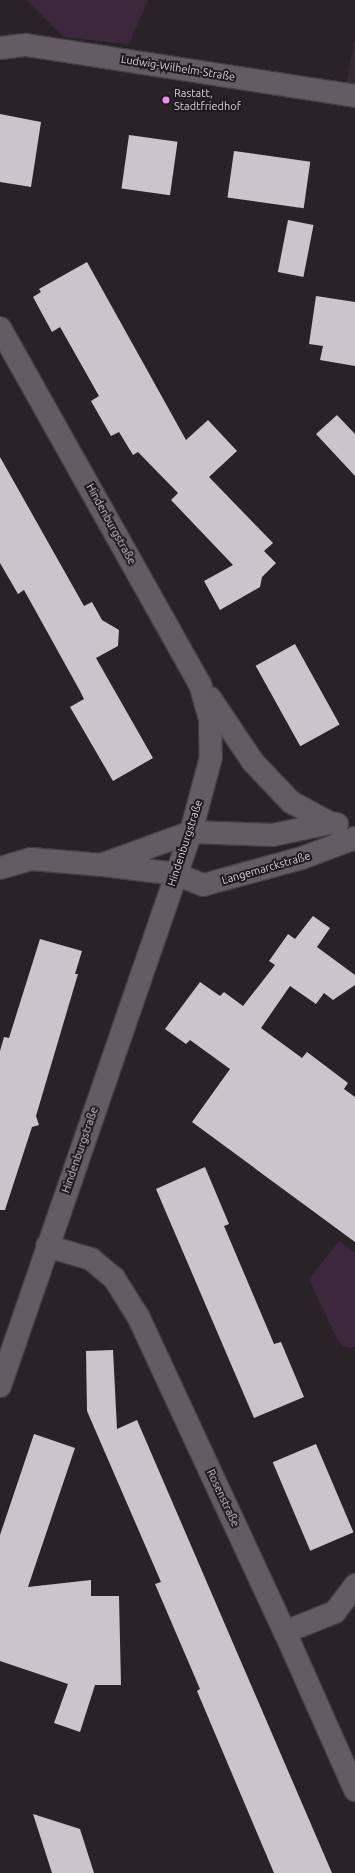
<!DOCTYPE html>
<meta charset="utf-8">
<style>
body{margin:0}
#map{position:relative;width:355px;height:1873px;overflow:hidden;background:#292328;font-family:Ubuntu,sans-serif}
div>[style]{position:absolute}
.built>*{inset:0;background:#342a34}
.green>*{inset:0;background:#3d273d}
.building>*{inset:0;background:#cbc4ca;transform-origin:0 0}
.roads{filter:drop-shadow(1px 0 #444044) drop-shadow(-1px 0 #444044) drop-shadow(0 1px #444044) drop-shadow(0 -1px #444044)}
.minor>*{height:22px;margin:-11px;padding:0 11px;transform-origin:11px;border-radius:11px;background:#635d63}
.dots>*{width:11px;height:11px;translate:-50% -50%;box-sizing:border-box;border:2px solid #1f1a1f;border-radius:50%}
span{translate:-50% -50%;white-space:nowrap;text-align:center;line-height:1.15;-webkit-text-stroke:4px #1f1a1f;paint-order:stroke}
.street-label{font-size:11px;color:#d5d2d5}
.poi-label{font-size:11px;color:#d5d2d5}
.left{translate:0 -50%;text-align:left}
</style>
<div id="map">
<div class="built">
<div style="clip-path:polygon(355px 38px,355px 87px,346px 86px)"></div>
</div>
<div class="green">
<div style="clip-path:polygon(26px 0,148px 0,129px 44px,64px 37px)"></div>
<div style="clip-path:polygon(339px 1241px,355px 1252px,355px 1347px,350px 1348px,343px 1346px,337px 1339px,309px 1279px)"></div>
</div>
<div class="building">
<div style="clip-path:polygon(0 114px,41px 122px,31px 187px,0 182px)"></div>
<div style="left:129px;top:135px;width:49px;height:54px;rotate:8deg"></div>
<div style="left:234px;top:151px;width:77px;height:47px;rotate:8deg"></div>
<div style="left:288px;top:220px;width:26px;height:53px;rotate:11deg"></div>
<div style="clip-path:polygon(87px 262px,186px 440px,208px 420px,237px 451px,209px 477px,273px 543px,264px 551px,276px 563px,262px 577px,260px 587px,220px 610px,204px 581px,233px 565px,171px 500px,178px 493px,138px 452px,133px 455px,119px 432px,111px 436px,91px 401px,99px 396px,60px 327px,52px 332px,33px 297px,41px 292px,39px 289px)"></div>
<div style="clip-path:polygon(316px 296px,355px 302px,355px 366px,320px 360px,323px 346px,309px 344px)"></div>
<div style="clip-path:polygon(337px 415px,355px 434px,355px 476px,316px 434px)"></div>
<div style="clip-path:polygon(0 457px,84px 606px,92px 602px,102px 620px,119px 630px,118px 646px,96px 658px,153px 758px,113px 781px,70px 707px,84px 699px,80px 691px,24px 590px,18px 594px,0 563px)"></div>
<div style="left:295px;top:644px;width:92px;height:45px;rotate:61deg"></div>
<div style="clip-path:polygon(313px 916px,330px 928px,317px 947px,355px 975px,355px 985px,333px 1000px,324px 993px,316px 1004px,290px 986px,261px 1028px,302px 1058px,307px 1052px,348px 1083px,344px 1089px,355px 1097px,355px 1242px,192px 1122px,230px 1069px,190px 1040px,186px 1044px,165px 1029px,200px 982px,220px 996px,224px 992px,243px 1006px,275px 965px,269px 961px,288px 934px,295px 939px)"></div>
<div style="clip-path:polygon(40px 939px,82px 951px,75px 974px,78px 974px,36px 1116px,39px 1125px,32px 1127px,5px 1210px,0 1210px,0 1051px,4px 1037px,9px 1038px)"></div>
<div style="clip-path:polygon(205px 1167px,229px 1224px,224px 1226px,274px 1344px,281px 1342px,304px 1397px,254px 1418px,156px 1189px)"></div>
<div style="clip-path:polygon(113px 1350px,117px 1429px,137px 1420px,332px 1873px,274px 1873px,197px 1691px,200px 1689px,155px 1584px,161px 1582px,87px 1411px,86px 1351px)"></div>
<div style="clip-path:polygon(34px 1434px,75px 1448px,28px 1587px,91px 1580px,91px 1596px,119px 1596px,121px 1685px,95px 1685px,80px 1732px,54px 1723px,68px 1684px,0 1661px,0 1535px)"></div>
<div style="left:316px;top:1444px;width:96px;height:47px;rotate:67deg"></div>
<div style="clip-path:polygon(33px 1814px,80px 1829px,94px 1873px,52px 1873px)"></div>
</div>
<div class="roads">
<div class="minor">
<div style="left:0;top:48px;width:26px;rotate:-7deg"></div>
<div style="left:26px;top:45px;width:333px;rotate:8.8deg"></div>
<div style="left:0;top:328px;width:408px;rotate:60.7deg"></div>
<div style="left:200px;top:684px;width:35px;rotate:74deg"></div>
<div style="left:210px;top:718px;width:39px;rotate:89deg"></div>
<div style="left:211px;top:757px;width:78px;rotate:104.9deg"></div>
<div style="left:191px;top:832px;width:586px;rotate:109.02deg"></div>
<div style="left:210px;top:698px;width:77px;rotate:56.1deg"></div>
<div style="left:253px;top:762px;width:55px;rotate:46.5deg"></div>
<div style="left:291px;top:802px;width:44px;rotate:28.3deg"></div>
<div style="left:330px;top:823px;width:7px;rotate:8deg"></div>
<div style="left:106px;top:863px;width:90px;rotate:-20deg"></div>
<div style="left:191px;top:832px;width:82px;rotate:2.1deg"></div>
<div style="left:273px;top:835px;width:58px;rotate:-11.9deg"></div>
<div style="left:0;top:868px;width:32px;rotate:-16deg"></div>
<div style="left:31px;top:859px;width:72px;rotate:4.8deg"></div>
<div style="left:103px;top:865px;width:74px;rotate:7deg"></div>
<div style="left:176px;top:874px;width:29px;rotate:22deg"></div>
<div style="left:203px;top:885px;width:103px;rotate:-15.3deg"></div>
<div style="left:302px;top:858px;width:57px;rotate:-20.7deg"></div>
<div style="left:47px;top:1246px;width:46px;rotate:16.5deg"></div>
<div style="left:91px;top:1259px;width:30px;rotate:40deg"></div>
<div style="left:114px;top:1278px;width:47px;rotate:58deg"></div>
<div style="left:139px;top:1318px;width:346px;rotate:65.1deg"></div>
<div style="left:285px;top:1632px;width:173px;rotate:66.1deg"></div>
<div style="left:285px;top:1632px;width:54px;rotate:-21.8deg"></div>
<div style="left:335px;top:1612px;width:34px;rotate:-53deg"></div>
</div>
</div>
<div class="dots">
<div style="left:166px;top:100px;background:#f38af2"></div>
</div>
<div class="street-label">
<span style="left:178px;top:68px;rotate:9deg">Ludwig-Wilhelm-Straße</span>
<span style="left:111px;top:524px;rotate:61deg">Hindenburgstraße</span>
<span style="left:185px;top:843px;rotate:-72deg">Hindenburgstraße</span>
<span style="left:266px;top:868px;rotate:-16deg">Langemarckstraße</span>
<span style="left:80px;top:1150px;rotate:-71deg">Hindenburgstraße</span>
<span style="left:223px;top:1498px;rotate:65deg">Rosenstraße</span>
</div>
<div class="poi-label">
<span class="left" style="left:174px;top:100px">Rastatt,<br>Stadtfriedhof</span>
</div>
</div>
